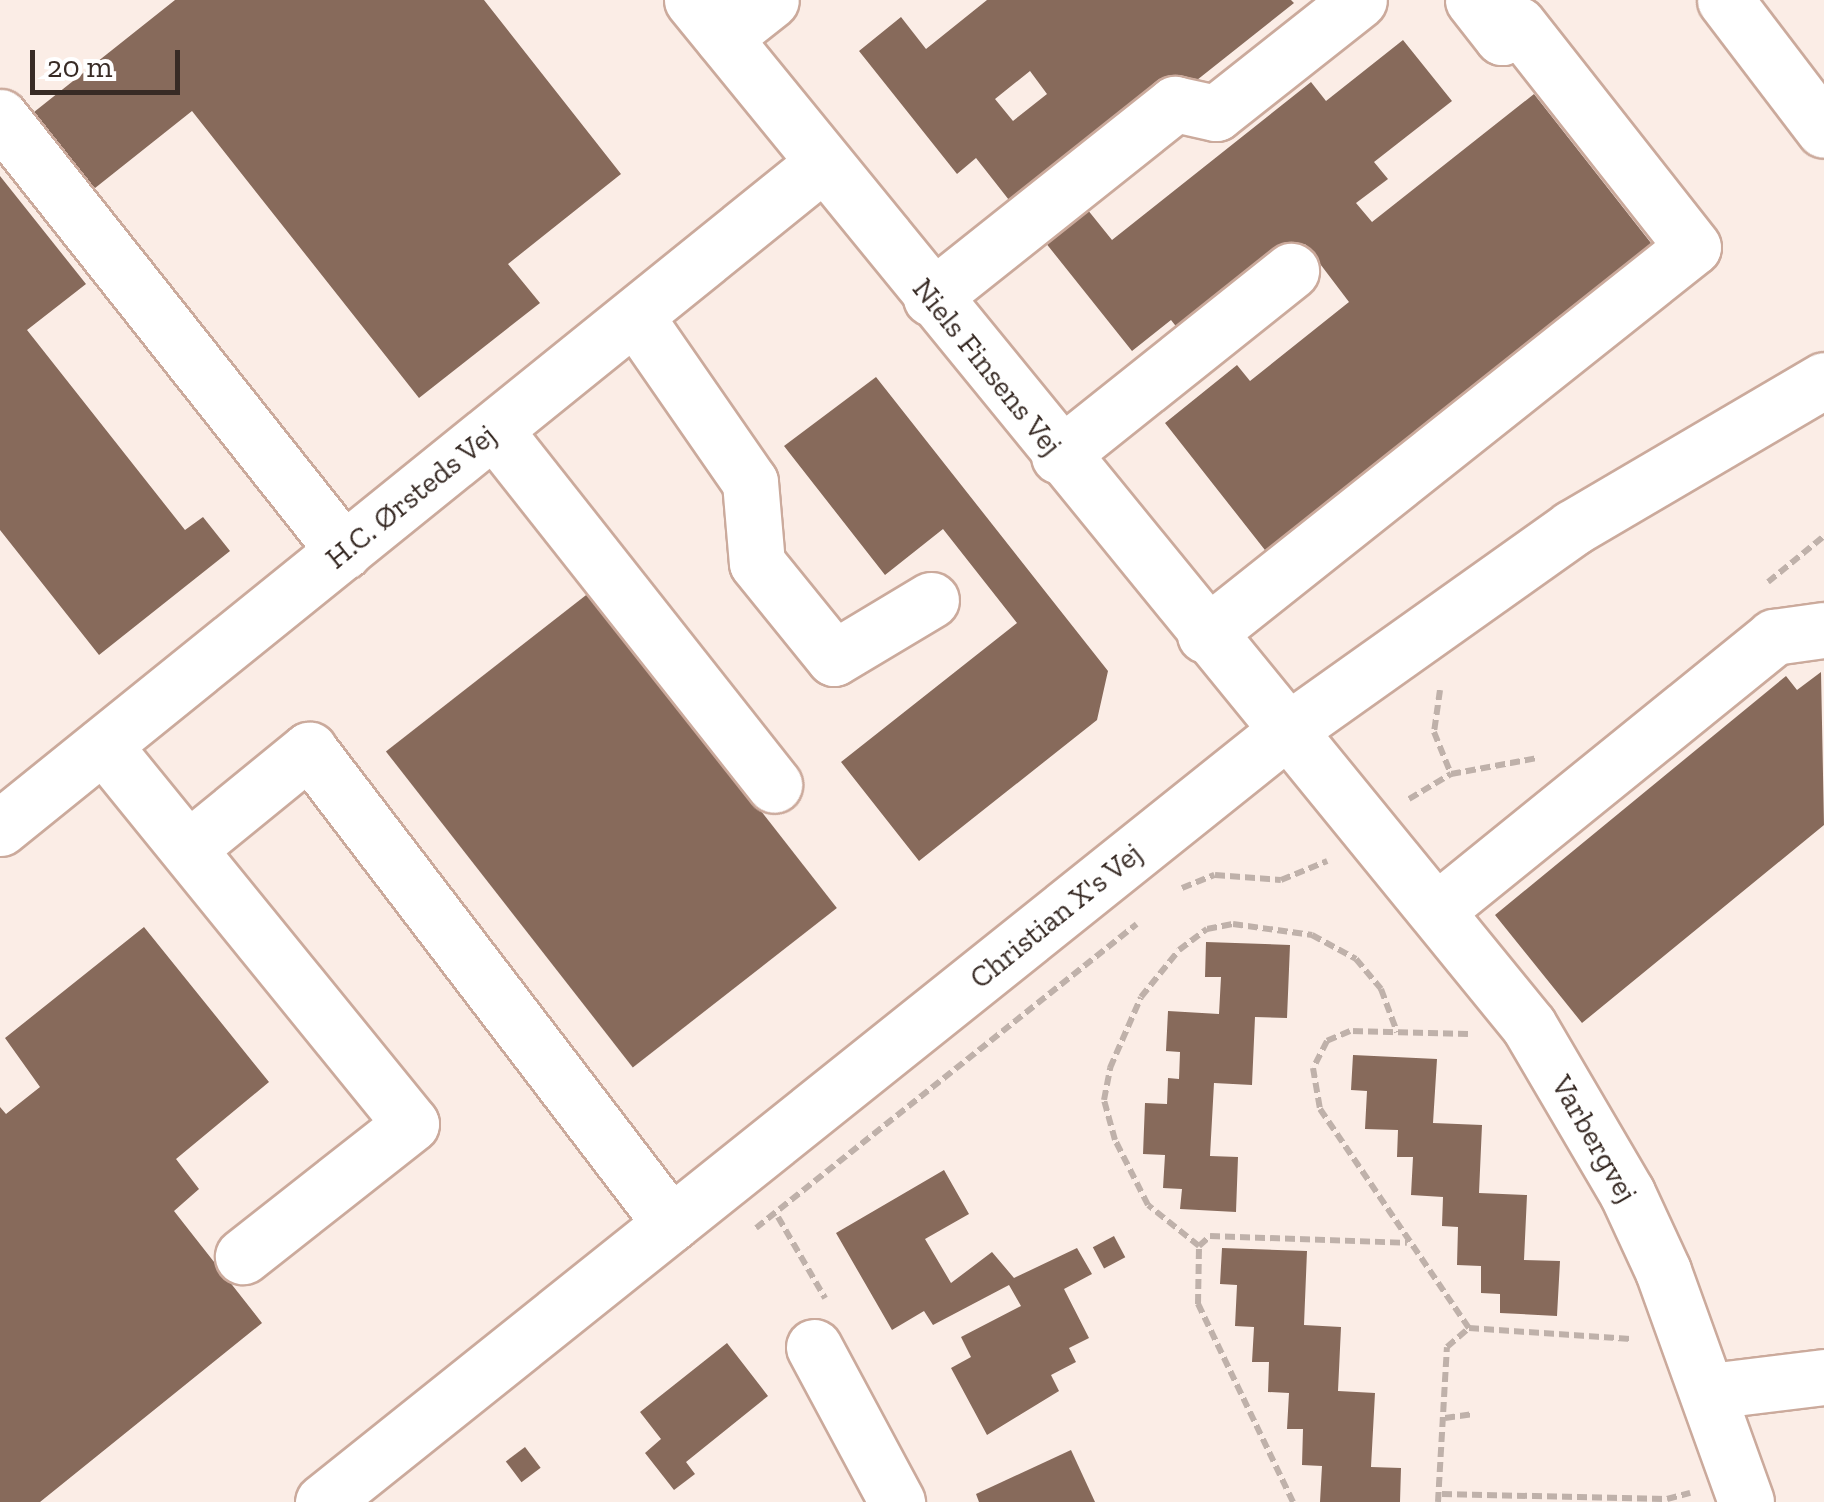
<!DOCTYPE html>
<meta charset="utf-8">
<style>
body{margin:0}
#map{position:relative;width:1824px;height:1502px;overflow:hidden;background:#fbede6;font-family:"Zilla Slab",serif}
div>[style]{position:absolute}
.building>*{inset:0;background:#876a5b;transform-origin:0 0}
.path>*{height:6px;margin-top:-3px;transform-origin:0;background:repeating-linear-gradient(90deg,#bfb1aa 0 10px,transparent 0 15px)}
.roads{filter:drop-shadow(2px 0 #cbaa9c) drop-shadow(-2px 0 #cbaa9c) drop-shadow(0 2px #cbaa9c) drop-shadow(0 -2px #cbaa9c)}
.minor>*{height:55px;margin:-27.5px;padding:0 27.5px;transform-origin:27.5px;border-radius:27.5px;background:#fff}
span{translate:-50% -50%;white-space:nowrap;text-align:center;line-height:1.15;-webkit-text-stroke:10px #fff;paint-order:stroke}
.street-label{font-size:30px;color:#382b25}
.scale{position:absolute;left:30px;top:50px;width:150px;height:45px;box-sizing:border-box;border:5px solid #382b25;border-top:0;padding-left:12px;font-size:30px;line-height:35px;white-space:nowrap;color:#382b25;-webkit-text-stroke:8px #fff;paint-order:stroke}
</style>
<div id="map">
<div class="building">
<div style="clip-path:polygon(175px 0,484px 0,621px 174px,508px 264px,540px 303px,419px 398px,192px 111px,85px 196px,24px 120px)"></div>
<div style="clip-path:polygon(evenodd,987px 0,1291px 0,1294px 3px,1023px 218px,976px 158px,957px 174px,859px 51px,901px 17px,926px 49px,987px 0,1030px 71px,1047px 94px,1013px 121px,995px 99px,1030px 71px)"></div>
<div style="clip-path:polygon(1403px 40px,1452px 101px,1374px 162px,1388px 179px,1356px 203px,1372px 222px,1534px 94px,1658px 252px,1272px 559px,1165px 423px,1237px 365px,1250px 381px,1349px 302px,1305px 244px,1186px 339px,1171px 320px,1132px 351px,1041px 237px,1083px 204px,1112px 240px,1311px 82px,1326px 101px)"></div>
<div style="clip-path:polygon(0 176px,86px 284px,27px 330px,185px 530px,203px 517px,230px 551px,99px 655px,0 530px)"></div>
<div style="clip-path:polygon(876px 377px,1108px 671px,1097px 720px,919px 861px,841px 762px,1017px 623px,943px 529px,885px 575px,784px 446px)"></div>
<div style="left:590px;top:592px;width:401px;height:259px;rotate:52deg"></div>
<div style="clip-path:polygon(1821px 672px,1824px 825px,1582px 1023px,1495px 915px,1786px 676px,1797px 690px)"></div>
<div style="clip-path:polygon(144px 927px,269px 1082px,176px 1159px,199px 1189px,174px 1211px,262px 1323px,40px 1502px,0 1502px,0 1107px,6px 1114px,40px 1087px,5px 1038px)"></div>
<div style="clip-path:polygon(1206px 942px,1290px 945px,1287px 1018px,1255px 1017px,1252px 1085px,1214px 1083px,1210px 1156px,1238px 1157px,1236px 1212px,1180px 1209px,1182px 1189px,1163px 1188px,1165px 1155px,1143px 1154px,1145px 1103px,1167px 1104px,1168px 1078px,1179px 1079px,1180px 1052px,1166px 1051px,1168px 1011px,1219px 1014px,1221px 977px,1205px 977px)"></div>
<div style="clip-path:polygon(1353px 1055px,1437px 1059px,1433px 1123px,1482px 1125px,1479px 1193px,1527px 1195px,1524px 1260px,1560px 1261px,1557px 1316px,1500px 1313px,1500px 1294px,1481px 1293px,1481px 1266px,1457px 1265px,1458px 1227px,1442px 1226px,1443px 1197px,1411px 1195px,1413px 1157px,1397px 1157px,1398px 1130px,1365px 1129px,1367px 1091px,1351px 1090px)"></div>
<div style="clip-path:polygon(944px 1170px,969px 1214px,925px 1239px,951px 1283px,992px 1252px,1014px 1278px,1077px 1248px,1092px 1274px,1064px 1289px,1089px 1338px,1069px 1348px,1076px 1362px,1051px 1375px,1059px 1391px,987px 1435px,951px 1368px,971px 1357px,961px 1337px,1021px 1306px,1009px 1285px,933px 1325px,924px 1311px,892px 1330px,836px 1233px)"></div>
<div style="left:1114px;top:1236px;width:24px;height:24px;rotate:62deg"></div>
<div style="clip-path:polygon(1222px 1248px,1307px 1251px,1304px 1325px,1341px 1327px,1338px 1391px,1375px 1393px,1371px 1467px,1401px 1468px,1400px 1502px,1320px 1502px,1322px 1466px,1302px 1465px,1303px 1429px,1287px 1429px,1289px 1393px,1268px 1392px,1269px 1362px,1252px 1362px,1254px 1327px,1235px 1326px,1237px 1285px,1220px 1284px)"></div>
<div style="clip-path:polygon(727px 1343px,768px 1396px,686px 1462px,695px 1474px,674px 1490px,645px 1453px,661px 1439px,640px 1412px)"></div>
<div style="left:525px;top:1447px;width:26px;height:24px;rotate:53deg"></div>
<div style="clip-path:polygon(1071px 1450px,1095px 1502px,979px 1502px,976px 1494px)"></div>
</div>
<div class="path">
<div style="left:1768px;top:582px;width:72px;rotate:-39.4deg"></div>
<div style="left:1440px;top:690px;width:42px;rotate:98.1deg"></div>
<div style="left:1434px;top:732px;width:45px;rotate:68deg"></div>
<div style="left:1409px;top:799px;width:49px;rotate:-30.8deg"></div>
<div style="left:1451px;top:774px;width:87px;rotate:-10.5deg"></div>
<div style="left:1182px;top:888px;width:35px;rotate:-22deg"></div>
<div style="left:1215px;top:875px;width:66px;rotate:4.3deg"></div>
<div style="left:1281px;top:880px;width:50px;rotate:-22.4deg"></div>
<div style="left:1468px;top:1034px;width:118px;rotate:-178.5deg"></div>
<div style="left:1350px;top:1031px;width:25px;rotate:157deg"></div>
<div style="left:1327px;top:1041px;width:30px;rotate:117deg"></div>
<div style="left:1313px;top:1068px;width:42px;rotate:80.3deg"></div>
<div style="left:1320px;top:1109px;width:265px;rotate:55.8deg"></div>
<div style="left:1469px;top:1328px;width:162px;rotate:3.9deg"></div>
<div style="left:778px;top:1217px;width:94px;rotate:59.9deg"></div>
<div style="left:756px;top:1228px;width:487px;rotate:-38.6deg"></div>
<div style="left:1199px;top:1246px;width:65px;rotate:-141.2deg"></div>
<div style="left:1148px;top:1205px;width:73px;rotate:-116.9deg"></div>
<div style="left:1115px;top:1140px;width:41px;rotate:-105.4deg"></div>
<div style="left:1104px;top:1100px;width:33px;rotate:-79deg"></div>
<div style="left:1110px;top:1068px;width:77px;rotate:-66.4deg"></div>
<div style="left:1141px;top:997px;width:60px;rotate:-51deg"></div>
<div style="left:1179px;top:950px;width:35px;rotate:-37deg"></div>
<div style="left:1207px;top:929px;width:26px;rotate:-11deg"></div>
<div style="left:1233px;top:924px;width:80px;rotate:7.9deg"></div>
<div style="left:1312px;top:935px;width:50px;rotate:28.6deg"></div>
<div style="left:1356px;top:959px;width:39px;rotate:50deg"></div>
<div style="left:1381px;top:989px;width:46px;rotate:69.6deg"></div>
<div style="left:1445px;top:1418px;width:27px;rotate:-8deg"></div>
<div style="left:1442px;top:1494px;width:225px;rotate:1.3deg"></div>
<div style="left:1667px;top:1499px;width:24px;rotate:-15deg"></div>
<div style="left:1293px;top:1502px;width:220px;rotate:-115.6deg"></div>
<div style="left:1198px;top:1304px;width:58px;rotate:-89deg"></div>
<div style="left:1199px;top:1246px;width:15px;rotate:-42deg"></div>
<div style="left:1210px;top:1236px;width:197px;rotate:2deg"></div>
<div style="left:1438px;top:1502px;width:155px;rotate:-86.7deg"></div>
<div style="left:1447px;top:1347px;width:29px;rotate:-41deg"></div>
</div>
<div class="roads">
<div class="minor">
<div style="left:692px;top:0;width:1324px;rotate:50.79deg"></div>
<div style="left:1529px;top:1026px;width:194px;rotate:59.6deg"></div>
<div style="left:1627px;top:1193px;width:86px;rotate:65.2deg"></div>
<div style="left:1663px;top:1271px;width:245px;rotate:70.2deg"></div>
<div style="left:1725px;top:0;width:163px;rotate:52.7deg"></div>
<div style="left:723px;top:38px;width:61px;rotate:-38.4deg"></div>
<div style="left:0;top:117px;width:554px;rotate:51.6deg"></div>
<div style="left:931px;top:298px;width:312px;rotate:-38.5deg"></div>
<div style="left:1175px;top:104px;width:42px;rotate:12.4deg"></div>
<div style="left:1216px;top:113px;width:182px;rotate:-38.3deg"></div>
<div style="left:635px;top:316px;width:202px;rotate:55.3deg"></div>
<div style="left:750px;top:482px;width:81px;rotate:85.1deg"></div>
<div style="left:757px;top:563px;width:122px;rotate:51deg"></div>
<div style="left:834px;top:658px;width:113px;rotate:-30.9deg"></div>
<div style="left:494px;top:430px;width:452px;rotate:51.7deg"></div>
<div style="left:1059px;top:456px;width:297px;rotate:-38.6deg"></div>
<div style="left:1205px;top:635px;width:623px;rotate:-38.49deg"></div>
<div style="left:1693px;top:247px;width:283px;rotate:-128.2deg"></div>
<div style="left:1518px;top:25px;width:20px;rotate:143deg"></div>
<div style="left:1502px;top:37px;width:47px;rotate:-128.1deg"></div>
<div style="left:103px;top:745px;width:488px;rotate:50.9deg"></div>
<div style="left:411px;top:1124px;width:214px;rotate:141.8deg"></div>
<div style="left:0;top:828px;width:1057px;rotate:-38.93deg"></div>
<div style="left:190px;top:847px;width:154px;rotate:-39.2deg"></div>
<div style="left:309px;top:750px;width:596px;rotate:52.63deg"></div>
<div style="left:1437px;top:910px;width:434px;rotate:-39deg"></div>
<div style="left:1774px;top:637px;width:50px;rotate:-8deg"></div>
<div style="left:814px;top:1347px;width:176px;rotate:61.8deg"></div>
<div style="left:1710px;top:1391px;width:115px;rotate:-7deg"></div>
<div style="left:323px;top:1502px;width:1231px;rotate:-38.67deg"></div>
<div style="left:1284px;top:733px;width:354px;rotate:-35.4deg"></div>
<div style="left:1572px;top:528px;width:292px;rotate:-30.4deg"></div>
</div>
</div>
<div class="street-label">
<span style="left:987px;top:367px;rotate:51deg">Niels Finsens Vej</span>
<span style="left:411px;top:497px;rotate:-39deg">H.C. Ørsteds Vej</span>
<span style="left:1056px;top:916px;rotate:-39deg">Christian X's Vej</span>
<span style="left:1594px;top:1139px;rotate:60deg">Varbergvej</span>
</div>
<div class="scale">20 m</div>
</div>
